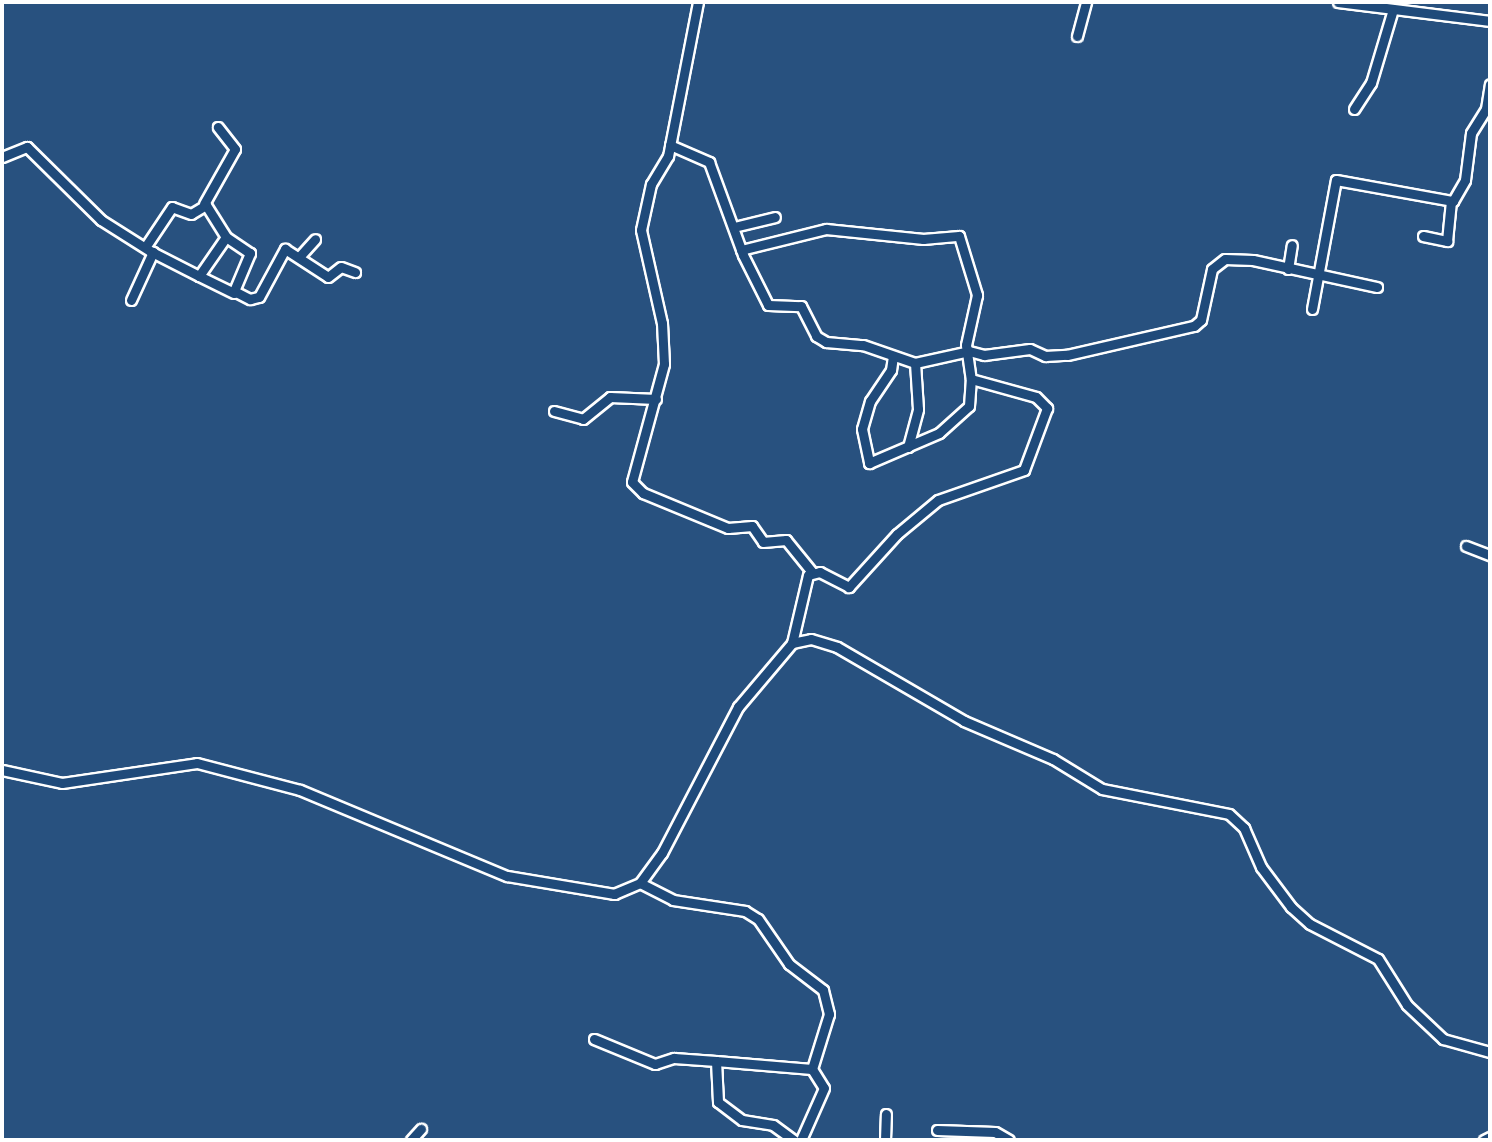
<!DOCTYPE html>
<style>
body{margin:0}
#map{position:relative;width:1492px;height:1142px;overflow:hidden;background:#28517f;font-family:"Comic Neue",sans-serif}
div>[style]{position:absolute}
.roads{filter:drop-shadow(2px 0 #fff) drop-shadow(-2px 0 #fff) drop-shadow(0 2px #fff) drop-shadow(0 -2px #fff)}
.minor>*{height:9px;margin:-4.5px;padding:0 4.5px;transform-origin:4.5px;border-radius:4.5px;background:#1f4a7a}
span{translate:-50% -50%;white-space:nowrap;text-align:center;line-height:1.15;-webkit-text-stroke:6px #1f4a7a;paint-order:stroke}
.frame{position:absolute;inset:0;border:4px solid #fff;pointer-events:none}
</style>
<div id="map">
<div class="roads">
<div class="minor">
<div style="left:698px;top:2px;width:157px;rotate:101deg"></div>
<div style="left:668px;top:156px;width:33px;rotate:121deg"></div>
<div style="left:651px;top:184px;width:47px;rotate:102.3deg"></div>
<div style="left:641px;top:230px;width:95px;rotate:77.3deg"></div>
<div style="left:662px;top:323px;width:41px;rotate:87.2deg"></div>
<div style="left:664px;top:364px;width:122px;rotate:105.2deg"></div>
<div style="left:632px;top:482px;width:16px;rotate:45deg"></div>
<div style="left:643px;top:493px;width:92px;rotate:22.4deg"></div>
<div style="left:728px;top:528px;width:24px;rotate:-5deg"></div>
<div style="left:752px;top:526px;width:19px;rotate:55deg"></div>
<div style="left:763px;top:542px;width:23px;rotate:-5deg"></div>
<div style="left:786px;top:540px;width:41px;rotate:50.9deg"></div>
<div style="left:1338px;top:2px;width:153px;rotate:7.1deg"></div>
<div style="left:1077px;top:36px;width:35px;rotate:-75deg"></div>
<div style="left:1354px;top:109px;width:31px;rotate:-57deg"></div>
<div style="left:1371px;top:83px;width:77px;rotate:-73.4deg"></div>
<div style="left:670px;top:145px;width:43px;rotate:23.6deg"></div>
<div style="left:709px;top:162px;width:99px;rotate:69.9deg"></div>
<div style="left:743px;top:255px;width:56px;rotate:63.4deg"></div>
<div style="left:768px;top:305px;width:33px;rotate:2deg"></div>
<div style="left:801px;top:306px;width:34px;rotate:63deg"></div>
<div style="left:816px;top:336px;width:12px;rotate:31deg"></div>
<div style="left:826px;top:342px;width:37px;rotate:5deg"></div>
<div style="left:863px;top:345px;width:55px;rotate:19.1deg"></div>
<div style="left:915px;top:363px;width:55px;rotate:-12.5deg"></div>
<div style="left:969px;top:351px;width:16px;rotate:15deg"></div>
<div style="left:984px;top:355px;width:46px;rotate:-7.4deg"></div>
<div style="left:1030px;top:349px;width:17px;rotate:25deg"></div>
<div style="left:1045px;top:356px;width:22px;rotate:-3deg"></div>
<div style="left:1067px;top:355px;width:130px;rotate:-12.9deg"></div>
<div style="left:1194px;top:326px;width:9px;rotate:-41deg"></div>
<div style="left:1201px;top:320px;width:52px;rotate:-77.8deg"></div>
<div style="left:1212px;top:269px;width:16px;rotate:-38deg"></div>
<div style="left:1225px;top:259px;width:28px;rotate:2deg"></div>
<div style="left:1253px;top:260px;width:127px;rotate:12.3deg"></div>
<div style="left:2px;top:157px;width:27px;rotate:-22deg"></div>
<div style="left:27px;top:147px;width:104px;rotate:44.6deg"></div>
<div style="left:101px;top:220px;width:58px;rotate:32.3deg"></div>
<div style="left:150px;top:251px;width:55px;rotate:27deg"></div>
<div style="left:199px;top:276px;width:47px;rotate:-55.3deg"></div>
<div style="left:226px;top:237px;width:38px;rotate:-122deg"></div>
<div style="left:206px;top:205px;width:17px;rotate:149deg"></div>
<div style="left:191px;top:214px;width:20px;rotate:-160deg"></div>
<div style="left:172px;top:207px;width:47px;rotate:123.7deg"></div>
<div style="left:204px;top:204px;width:63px;rotate:-60.6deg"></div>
<div style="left:235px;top:149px;width:28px;rotate:-128deg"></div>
<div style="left:734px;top:227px;width:42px;rotate:-13.7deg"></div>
<div style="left:1423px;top:236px;width:25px;rotate:12deg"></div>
<div style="left:1447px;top:241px;width:40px;rotate:-84.3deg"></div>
<div style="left:226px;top:237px;width:29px;rotate:34deg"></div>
<div style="left:250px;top:253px;width:41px;rotate:112.8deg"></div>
<div style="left:234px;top:291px;width:18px;rotate:27deg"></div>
<div style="left:250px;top:299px;width:9px;rotate:-13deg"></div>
<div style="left:259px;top:297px;width:55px;rotate:-61.6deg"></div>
<div style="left:285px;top:249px;width:51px;rotate:33.1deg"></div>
<div style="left:328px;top:277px;width:16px;rotate:-38deg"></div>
<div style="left:341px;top:267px;width:15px;rotate:20deg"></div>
<div style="left:741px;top:250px;width:88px;rotate:-13.9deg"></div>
<div style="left:826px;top:229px;width:98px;rotate:5.9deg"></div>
<div style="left:923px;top:239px;width:36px;rotate:-5deg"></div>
<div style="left:959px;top:236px;width:62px;rotate:73deg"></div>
<div style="left:977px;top:295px;width:51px;rotate:102.4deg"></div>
<div style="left:966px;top:345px;width:34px;rotate:82deg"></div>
<div style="left:971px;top:379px;width:67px;rotate:15.5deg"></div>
<div style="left:1036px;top:397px;width:16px;rotate:45deg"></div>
<div style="left:1047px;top:408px;width:66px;rotate:110.4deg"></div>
<div style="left:1024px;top:470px;width:91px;rotate:160.8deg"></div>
<div style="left:938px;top:500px;width:53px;rotate:140.3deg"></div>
<div style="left:897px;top:534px;width:72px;rotate:132.2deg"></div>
<div style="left:849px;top:587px;width:33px;rotate:-153deg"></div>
<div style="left:820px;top:572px;width:12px;rotate:166deg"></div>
<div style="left:808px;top:575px;width:70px;rotate:103.2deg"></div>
<div style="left:299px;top:257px;width:24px;rotate:-48deg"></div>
<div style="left:1288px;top:269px;width:24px;rotate:-81deg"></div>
<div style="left:199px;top:276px;width:39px;rotate:26deg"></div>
<div style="left:131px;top:300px;width:53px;rotate:-65.4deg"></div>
<div style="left:1312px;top:309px;width:131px;rotate:-79.5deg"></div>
<div style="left:1336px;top:180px;width:119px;rotate:10.2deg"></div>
<div style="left:1453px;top:201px;width:24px;rotate:-60deg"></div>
<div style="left:1465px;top:180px;width:47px;rotate:-82.7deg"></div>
<div style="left:1471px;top:133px;width:28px;rotate:-58deg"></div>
<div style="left:1486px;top:109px;width:25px;rotate:-81deg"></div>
<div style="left:893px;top:356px;width:14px;rotate:98deg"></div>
<div style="left:891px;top:370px;width:37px;rotate:124deg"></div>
<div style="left:870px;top:401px;width:29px;rotate:106deg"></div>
<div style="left:862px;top:429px;width:35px;rotate:78deg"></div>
<div style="left:869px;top:463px;width:76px;rotate:-23.2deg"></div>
<div style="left:939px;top:433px;width:40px;rotate:-42deg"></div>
<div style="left:969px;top:406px;width:27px;rotate:-86deg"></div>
<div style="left:554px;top:411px;width:30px;rotate:15deg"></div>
<div style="left:583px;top:419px;width:35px;rotate:-39deg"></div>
<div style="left:610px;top:397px;width:46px;rotate:2.5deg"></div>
<div style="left:908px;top:447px;width:39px;rotate:-75deg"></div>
<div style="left:918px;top:409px;width:46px;rotate:-93.7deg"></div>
<div style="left:1466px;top:546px;width:26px;rotate:21deg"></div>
<div style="left:2px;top:770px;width:61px;rotate:12.2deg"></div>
<div style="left:62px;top:783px;width:136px;rotate:-8.4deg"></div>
<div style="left:197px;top:763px;width:106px;rotate:14.7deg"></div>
<div style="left:300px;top:790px;width:224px;rotate:22.6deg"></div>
<div style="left:507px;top:876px;width:109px;rotate:9.5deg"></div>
<div style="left:614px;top:894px;width:28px;rotate:-23deg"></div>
<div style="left:640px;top:883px;width:37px;rotate:-54deg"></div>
<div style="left:662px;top:853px;width:165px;rotate:-62.5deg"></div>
<div style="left:738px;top:707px;width:84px;rotate:-49.8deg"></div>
<div style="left:792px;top:643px;width:19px;rotate:-12deg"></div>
<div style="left:811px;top:639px;width:27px;rotate:17deg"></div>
<div style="left:837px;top:647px;width:147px;rotate:30.2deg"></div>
<div style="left:964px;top:721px;width:97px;rotate:23.1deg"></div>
<div style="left:1053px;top:759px;width:57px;rotate:31.5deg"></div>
<div style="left:1102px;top:789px;width:129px;rotate:11.1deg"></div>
<div style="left:1229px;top:814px;width:21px;rotate:43deg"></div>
<div style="left:1244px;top:828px;width:43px;rotate:66.4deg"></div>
<div style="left:1261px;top:867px;width:50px;rotate:53.1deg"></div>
<div style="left:1291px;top:907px;width:25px;rotate:42deg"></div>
<div style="left:1310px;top:924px;width:76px;rotate:27.2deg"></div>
<div style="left:1378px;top:959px;width:54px;rotate:57.8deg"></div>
<div style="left:1407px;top:1005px;width:50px;rotate:43.4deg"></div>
<div style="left:1443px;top:1039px;width:49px;rotate:15.5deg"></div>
<div style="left:640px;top:883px;width:37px;rotate:27deg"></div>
<div style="left:673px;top:900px;width:73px;rotate:8.7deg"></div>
<div style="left:745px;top:911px;width:15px;rotate:32deg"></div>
<div style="left:758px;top:919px;width:55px;rotate:55.4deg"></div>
<div style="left:789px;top:964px;width:43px;rotate:37.4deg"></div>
<div style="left:823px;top:990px;width:25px;rotate:76deg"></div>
<div style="left:829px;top:1014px;width:58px;rotate:107.2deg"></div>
<div style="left:812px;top:1069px;width:22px;rotate:58deg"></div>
<div style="left:824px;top:1088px;width:57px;rotate:113.9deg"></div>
<div style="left:594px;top:1039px;width:66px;rotate:22.3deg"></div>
<div style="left:655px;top:1064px;width:20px;rotate:-18deg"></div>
<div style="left:674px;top:1058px;width:42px;rotate:4.1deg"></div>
<div style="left:716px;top:1061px;width:41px;rotate:87.2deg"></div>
<div style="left:718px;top:1102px;width:30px;rotate:37deg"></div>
<div style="left:742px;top:1120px;width:31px;rotate:9deg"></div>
<div style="left:773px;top:1125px;width:26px;rotate:36deg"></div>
<div style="left:716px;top:1061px;width:96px;rotate:4.8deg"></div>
<div style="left:937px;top:1130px;width:58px;rotate:2deg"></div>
<div style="left:995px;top:1132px;width:16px;rotate:30deg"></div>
<div style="left:411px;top:1140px;width:15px;rotate:-48deg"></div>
<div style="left:885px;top:1140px;width:26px;rotate:-88deg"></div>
<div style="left:1484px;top:1140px;width:7px;rotate:-27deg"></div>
</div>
</div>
<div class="frame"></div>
</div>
